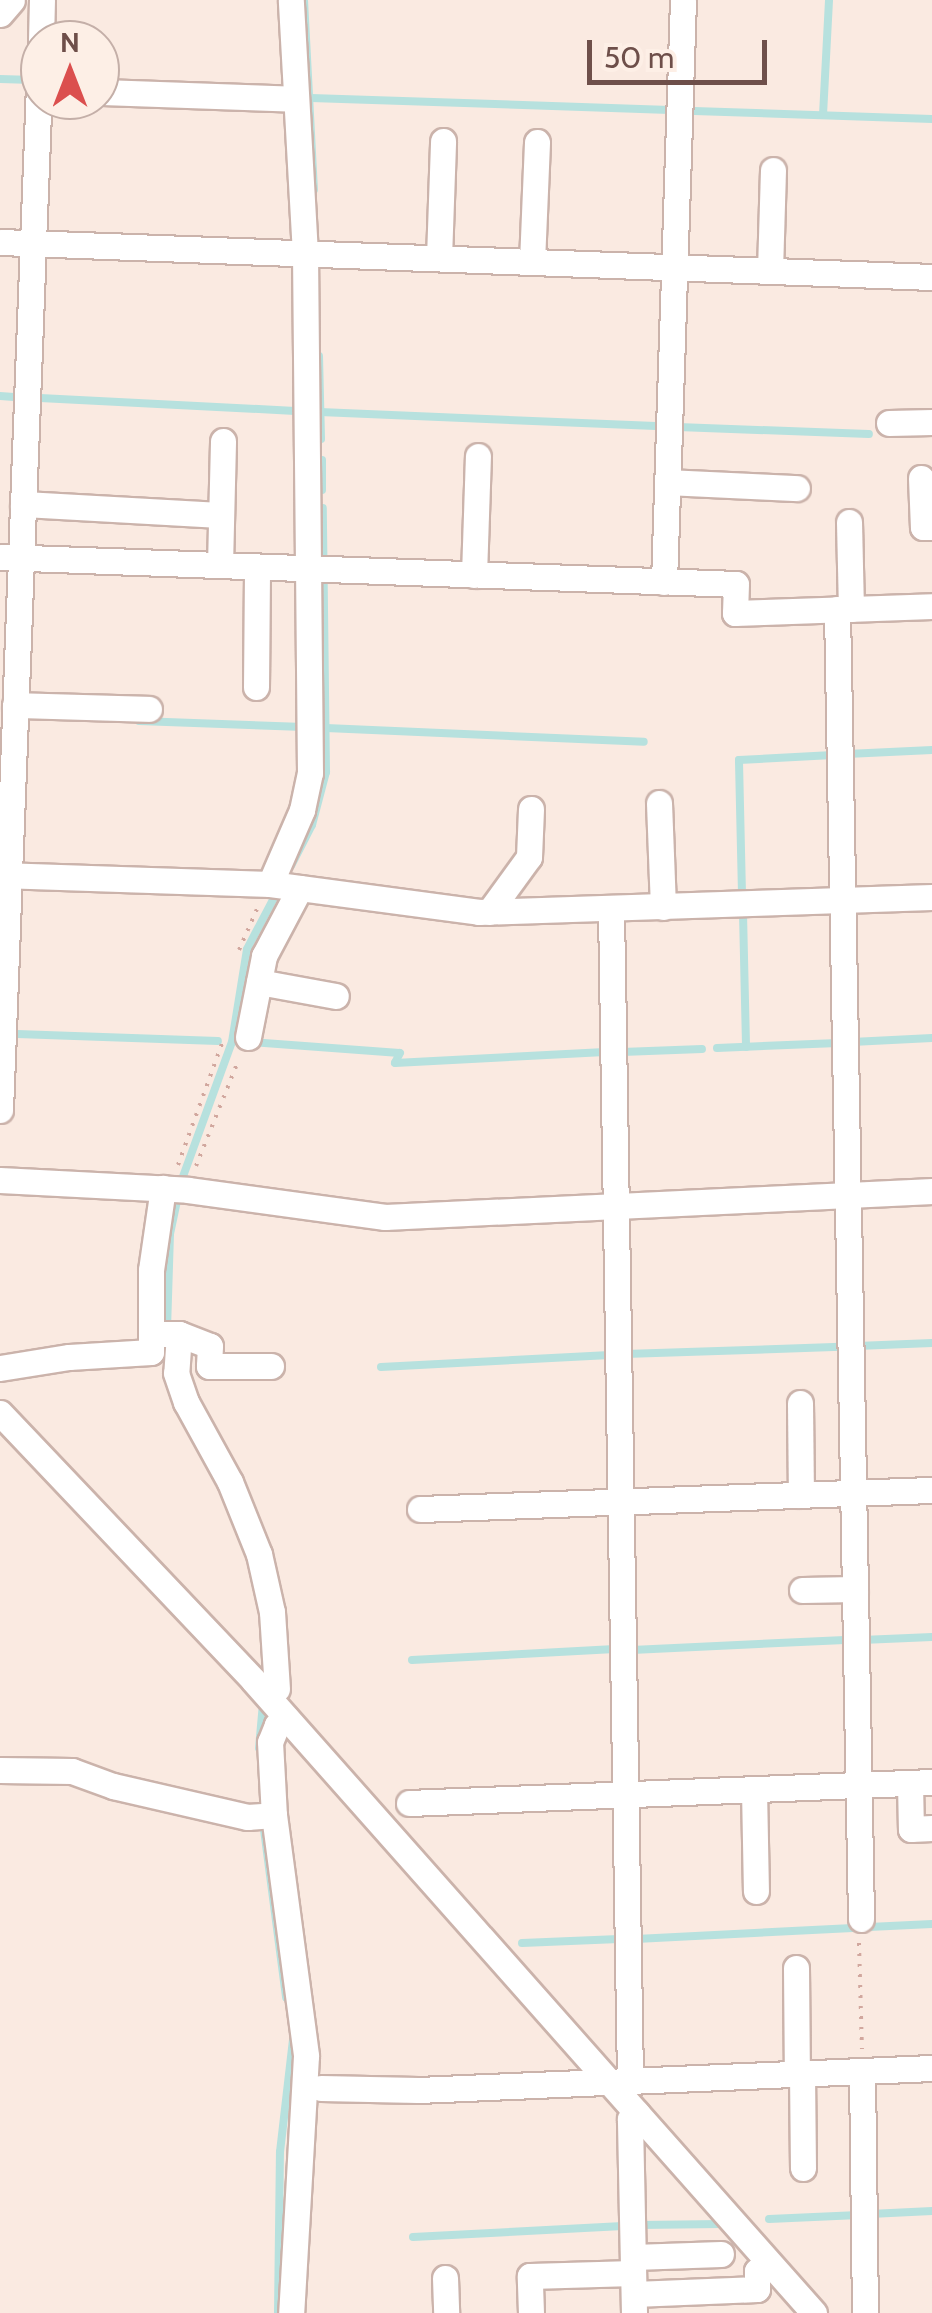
<!DOCTYPE html>
<style>
body{margin:0}
#map{position:relative;width:932px;height:2313px;overflow:hidden;background:#faeae1;font-family:Cabin,sans-serif}
div>[style]{position:absolute}
.stream>*{height:8px;margin:-4px;padding:0 4px;transform-origin:4px;border-radius:4px;background:#b7e1de}
.path>*{height:4px;margin-top:-2px;transform-origin:0;background:repeating-linear-gradient(90deg,#d1a79e 0 2.5px,transparent 0 10.5px)}
.roads{filter:drop-shadow(2px 0 #cbb3ab) drop-shadow(-2px 0 #cbb3ab) drop-shadow(0 2px #cbb3ab) drop-shadow(0 -2px #cbb3ab)}
.minor>*{height:25px;margin:-12.5px;padding:0 12.5px;transform-origin:12.5px;border-radius:12.5px;background:#fff}
span{translate:-50% -50%;white-space:nowrap;text-align:center;line-height:1.15;-webkit-text-stroke:8px #fdefe6;paint-order:stroke}
.north{position:absolute;left:20px;top:20px;width:100px;height:100px;box-sizing:border-box;background:#fdefe6;border:2px solid #c4afa8;border-radius:50%;rotate:0deg;font-size:28px;font-weight:700;line-height:40px;text-align:center;color:#6e4f4a}
.north::after{content:'';display:block;margin:auto;width:35px;height:45px;background:#db4f4e;clip-path:polygon(50% 0,100% 100%,50% 72%,0 100%)}
.scale{position:absolute;left:587px;top:40px;width:180px;height:45px;box-sizing:border-box;border:5px solid #6e4f4a;border-top:0;padding-left:12px;font-size:30px;line-height:35px;white-space:nowrap;color:#6e4f4a;-webkit-text-stroke:8px #fdefe6;paint-order:stroke}
</style>
<div id="map">
<div class="stream">
<div style="left:304px;top:0;width:190px;rotate:87deg"></div>
<div style="left:0;top:79px;width:25px;rotate:2deg"></div>
<div style="left:311px;top:98px;width:359px;rotate:1.9deg"></div>
<div style="left:694px;top:111px;width:238px;rotate:1.9deg"></div>
<div style="left:823px;top:115px;width:115px;rotate:-87deg"></div>
<div style="left:319px;top:356px;width:83px;rotate:88.6deg"></div>
<div style="left:0;top:396px;width:14px;rotate:4deg"></div>
<div style="left:40px;top:398px;width:260px;rotate:2.9deg"></div>
<div style="left:320px;top:412px;width:336px;rotate:2.4deg"></div>
<div style="left:678px;top:427px;width:191px;rotate:2.1deg"></div>
<div style="left:322px;top:460px;width:30px;rotate:90deg"></div>
<div style="left:139px;top:721px;width:165px;rotate:2.1deg"></div>
<div style="left:326px;top:728px;width:318px;rotate:2.5deg"></div>
<div style="left:847px;top:754px;width:85px;rotate:-2.7deg"></div>
<div style="left:291px;top:866px;width:46px;rotate:-62.9deg"></div>
<div style="left:312px;top:825px;width:55px;rotate:-75.2deg"></div>
<div style="left:326px;top:772px;width:264px;rotate:-90.7deg"></div>
<div style="left:742px;top:894px;width:134px;rotate:-91.3deg"></div>
<div style="left:739px;top:760px;width:94px;rotate:-3deg"></div>
<div style="left:743px;top:913px;width:134px;rotate:88.7deg"></div>
<div style="left:17px;top:1034px;width:201px;rotate:2deg"></div>
<div style="left:250px;top:1042px;width:150px;rotate:4.2deg"></div>
<div style="left:400px;top:1053px;width:11px;rotate:117deg"></div>
<div style="left:395px;top:1063px;width:210px;rotate:-3deg"></div>
<div style="left:605px;top:1052px;width:4px;rotate:90deg"></div>
<div style="left:852px;top:1042px;width:80px;rotate:-2.9deg"></div>
<div style="left:717px;top:1048px;width:121px;rotate:-2.4deg"></div>
<div style="left:622px;top:1052px;width:80px;rotate:-2.1deg"></div>
<div style="left:167px;top:1329px;width:95px;rotate:-88.2deg"></div>
<div style="left:170px;top:1234px;width:53px;rotate:-78.1deg"></div>
<div style="left:181px;top:1182px;width:149px;rotate:-70deg"></div>
<div style="left:232px;top:1042px;width:94px;rotate:-80.8deg"></div>
<div style="left:247px;top:949px;width:64px;rotate:-62.2deg"></div>
<div style="left:857px;top:1346px;width:75px;rotate:-2.3deg"></div>
<div style="left:625px;top:1354px;width:216px;rotate:-1.9deg"></div>
<div style="left:381px;top:1367px;width:229px;rotate:-3deg"></div>
<div style="left:862px;top:1640px;width:70px;rotate:-2.5deg"></div>
<div style="left:632px;top:1650px;width:213px;rotate:-2.7deg"></div>
<div style="left:412px;top:1660px;width:203px;rotate:-3.1deg"></div>
<div style="left:259px;top:1748px;width:45px;rotate:-84.9deg"></div>
<div style="left:263px;top:1822px;width:177px;rotate:82.5deg"></div>
<div style="left:869px;top:1927px;width:63px;rotate:-2.7deg"></div>
<div style="left:636px;top:1939px;width:217px;rotate:-2.9deg"></div>
<div style="left:522px;top:1943px;width:97px;rotate:-2.4deg"></div>
<div style="left:870px;top:2214px;width:62px;rotate:-2.8deg"></div>
<div style="left:769px;top:2219px;width:90px;rotate:-2.5deg"></div>
<div style="left:639px;top:2225px;width:82px;rotate:-0.7deg"></div>
<div style="left:413px;top:2237px;width:210px;rotate:-3deg"></div>
<div style="left:278px;top:2313px;width:161px;rotate:-89.3deg"></div>
<div style="left:280px;top:2152px;width:113px;rotate:-83.4deg"></div>
</div>
<div class="path">
<div style="left:239px;top:950px;width:45px;rotate:-66.3deg"></div>
<div style="left:178px;top:1165px;width:135px;rotate:-70.1deg"></div>
<div style="left:196px;top:1166px;width:115px;rotate:-68.1deg"></div>
<div style="left:859px;top:1943px;width:106px;rotate:88.4deg"></div>
</div>
<div class="roads">
<div class="minor">
<div style="left:0;top:14px;width:18px;rotate:-49deg"></div>
<div style="left:41px;top:40px;width:40px;rotate:-88.6deg"></div>
<div style="left:100px;top:92px;width:196px;rotate:2deg"></div>
<div style="left:0;top:242px;width:933px;rotate:2.15deg"></div>
<div style="left:439px;top:258px;width:117px;rotate:-88deg"></div>
<div style="left:532px;top:262px;width:120px;rotate:-87.6deg"></div>
<div style="left:770px;top:271px;width:101px;rotate:-88.3deg"></div>
<div style="left:889px;top:423px;width:43px;rotate:-1.3deg"></div>
<div style="left:921px;top:478px;width:49px;rotate:87.7deg"></div>
<div style="left:923px;top:527px;width:9px"></div>
<div style="left:668px;top:482px;width:129px;rotate:2.7deg"></div>
<div style="left:23px;top:504px;width:198px;rotate:3.2deg"></div>
<div style="left:849px;top:522px;width:87px;rotate:88.7deg"></div>
<div style="left:0;top:557px;width:736px;rotate:2.1deg"></div>
<div style="left:736px;top:584px;width:29px;rotate:92deg"></div>
<div style="left:735px;top:613px;width:197px;rotate:-2deg"></div>
<div style="left:220px;top:565px;width:124px;rotate:-88.6deg"></div>
<div style="left:474px;top:575px;width:119px;rotate:-88.1deg"></div>
<div style="left:664px;top:582px;width:582px;rotate:-88.13deg"></div>
<div style="left:837px;top:609px;width:1310px;rotate:88.95deg"></div>
<div style="left:256px;top:687px;width:120px;rotate:-89.5deg"></div>
<div style="left:15px;top:705px;width:134px;rotate:1.7deg"></div>
<div style="left:659px;top:803px;width:104px;rotate:87.8deg"></div>
<div style="left:0;top:875px;width:270px;rotate:1.9deg"></div>
<div style="left:270px;top:884px;width:211px;rotate:7.6deg"></div>
<div style="left:479px;top:912px;width:453px;rotate:-1.9deg"></div>
<div style="left:270px;top:884px;width:81px;rotate:-66.6deg"></div>
<div style="left:302px;top:810px;width:38px;rotate:-78deg"></div>
<div style="left:310px;top:773px;width:519px;rotate:-90.55deg"></div>
<div style="left:305px;top:254px;width:254px;rotate:-93.2deg"></div>
<div style="left:611px;top:909px;width:1171px;rotate:89.07deg"></div>
<div style="left:489px;top:912px;width:68px;rotate:-54deg"></div>
<div style="left:529px;top:857px;width:48px;rotate:-87.6deg"></div>
<div style="left:259px;top:982px;width:78px;rotate:10.3deg"></div>
<div style="left:248px;top:1037px;width:83px;rotate:-78.8deg"></div>
<div style="left:264px;top:956px;width:77px;rotate:-62.1deg"></div>
<div style="left:0;top:1110px;width:1054px;rotate:-87.82deg"></div>
<div style="left:0;top:1180px;width:188px;rotate:3deg"></div>
<div style="left:188px;top:1190px;width:199px;rotate:7.8deg"></div>
<div style="left:385px;top:1217px;width:548px;rotate:-2.72deg"></div>
<div style="left:151px;top:1334px;width:28px"></div>
<div style="left:179px;top:1334px;width:39px;rotate:94deg"></div>
<div style="left:176px;top:1373px;width:31px;rotate:71deg"></div>
<div style="left:186px;top:1402px;width:91px;rotate:61.2deg"></div>
<div style="left:230px;top:1482px;width:78px;rotate:68.1deg"></div>
<div style="left:259px;top:1554px;width:59px;rotate:77.4deg"></div>
<div style="left:272px;top:1612px;width:77px;rotate:86.3deg"></div>
<div style="left:179px;top:1334px;width:33px;rotate:21deg"></div>
<div style="left:210px;top:1346px;width:20px;rotate:93deg"></div>
<div style="left:209px;top:1366px;width:62px"></div>
<div style="left:0;top:1368px;width:70px;rotate:-9.1deg"></div>
<div style="left:69px;top:1357px;width:82px;rotate:-3.5deg"></div>
<div style="left:151px;top:1352px;width:82px;rotate:-90deg"></div>
<div style="left:151px;top:1270px;width:83px;rotate:-81.7deg"></div>
<div style="left:800px;top:1403px;width:92px;rotate:89.4deg"></div>
<div style="left:0;top:1413px;width:368px;rotate:46.5deg"></div>
<div style="left:253px;top:1680px;width:846px;rotate:48.45deg"></div>
<div style="left:420px;top:1509px;width:512px;rotate:-2.13deg"></div>
<div style="left:802px;top:1590px;width:53px;rotate:-1.1deg"></div>
<div style="left:287px;top:1719px;width:12px;rotate:149deg"></div>
<div style="left:277px;top:1725px;width:18px;rotate:112deg"></div>
<div style="left:270px;top:1742px;width:73px;rotate:86.9deg"></div>
<div style="left:274px;top:1815px;width:243px;rotate:82.4deg"></div>
<div style="left:306px;top:2056px;width:257px;rotate:93.3deg"></div>
<div style="left:0;top:1770px;width:72px;rotate:0.8deg"></div>
<div style="left:72px;top:1771px;width:44px;rotate:20.1deg"></div>
<div style="left:113px;top:1786px;width:138px;rotate:13deg"></div>
<div style="left:247px;top:1817px;width:27px;rotate:-4deg"></div>
<div style="left:910px;top:1783px;width:46px;rotate:88.8deg"></div>
<div style="left:911px;top:1829px;width:21px;rotate:-3deg"></div>
<div style="left:754px;top:1789px;width:102px;rotate:88.9deg"></div>
<div style="left:409px;top:1803px;width:523px;rotate:-2.3deg"></div>
<div style="left:796px;top:1968px;width:105px;rotate:89.5deg"></div>
<div style="left:862px;top:2071px;width:242px;rotate:89.3deg"></div>
<div style="left:802px;top:2073px;width:95px;rotate:89.4deg"></div>
<div style="left:321px;top:2088px;width:97px;rotate:1.2deg"></div>
<div style="left:418px;top:2090px;width:514px;rotate:-2.45deg"></div>
<div style="left:633px;top:2257px;width:88px;rotate:-2deg"></div>
<div style="left:445px;top:2278px;width:35px;rotate:88deg"></div>
<div style="left:634px;top:2294px;width:123px;rotate:-2.3deg"></div>
<div style="left:757px;top:2289px;width:18px;rotate:-90deg"></div>
<div style="left:757px;top:2271px;width:14px;rotate:-39deg"></div>
<div style="left:531px;top:2313px;width:37px;rotate:-92deg"></div>
<div style="left:530px;top:2276px;width:103px;rotate:-1.7deg"></div>
<div style="left:634px;top:2313px;width:194px;rotate:-91.2deg"></div>
<div style="left:630px;top:2119px;width:9px;rotate:-41deg"></div>
</div>
</div>
<div class="north">N</div>
<div class="scale">50 m</div>
</div>
